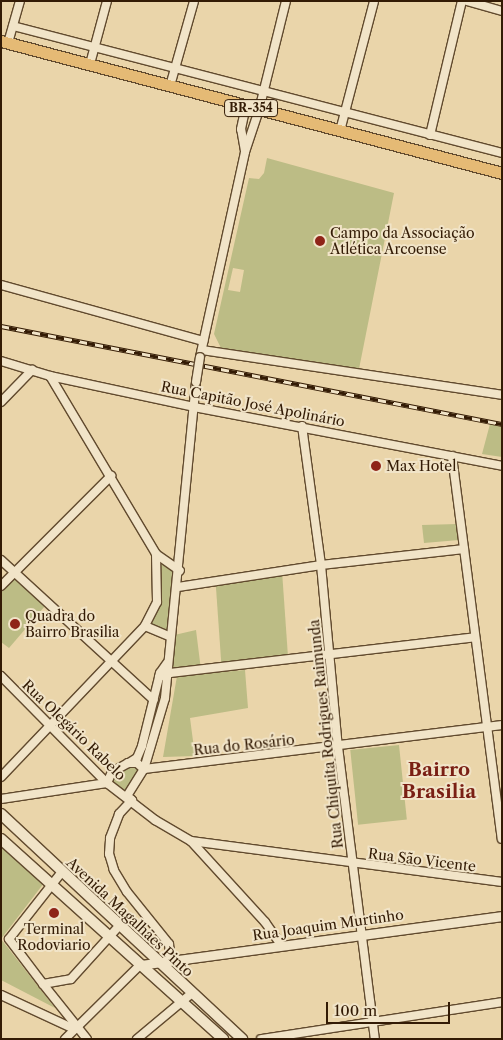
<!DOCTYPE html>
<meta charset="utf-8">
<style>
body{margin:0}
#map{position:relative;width:503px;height:1040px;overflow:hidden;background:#ead5aa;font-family:"Libre Caslon Text",serif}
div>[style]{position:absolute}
.green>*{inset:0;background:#bcbc85;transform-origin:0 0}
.roads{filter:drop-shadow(1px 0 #614a2e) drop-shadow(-1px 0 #614a2e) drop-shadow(0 1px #614a2e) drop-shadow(0 -1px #614a2e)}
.minor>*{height:8px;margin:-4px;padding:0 4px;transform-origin:4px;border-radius:4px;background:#f1e4c8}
.tertiary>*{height:9px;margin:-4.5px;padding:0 4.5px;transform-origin:4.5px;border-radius:4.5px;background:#f1e4c8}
.secondary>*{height:10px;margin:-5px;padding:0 5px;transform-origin:5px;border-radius:5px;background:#f1e4c8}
.primary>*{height:11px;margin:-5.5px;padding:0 5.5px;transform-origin:5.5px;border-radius:5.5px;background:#e5ba75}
.rail>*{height:4.5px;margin-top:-2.25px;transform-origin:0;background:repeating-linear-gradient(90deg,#f1e4c8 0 8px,#331b05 0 16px);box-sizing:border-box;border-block:1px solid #331b05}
.bridges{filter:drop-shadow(1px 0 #614a2e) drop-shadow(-1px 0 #614a2e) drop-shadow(0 1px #614a2e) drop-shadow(0 -1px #614a2e)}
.minor-bridge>*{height:8px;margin:-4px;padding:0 4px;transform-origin:4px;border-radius:4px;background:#f1e4c8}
.dots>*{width:14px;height:14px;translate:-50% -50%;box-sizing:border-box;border:2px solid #f1e4c8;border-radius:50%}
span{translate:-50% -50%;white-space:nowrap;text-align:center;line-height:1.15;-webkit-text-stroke:4px #f1e4c8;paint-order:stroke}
.shield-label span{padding:1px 4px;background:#f1e4c8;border:1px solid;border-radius:4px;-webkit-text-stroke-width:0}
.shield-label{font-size:12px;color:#331b05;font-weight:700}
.poi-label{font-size:14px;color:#331b05}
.left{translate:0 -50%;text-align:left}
.street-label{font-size:14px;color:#331b05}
.district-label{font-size:19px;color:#7a1f14;font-weight:700}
.frame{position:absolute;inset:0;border:2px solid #331b05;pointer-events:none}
.scale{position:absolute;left:326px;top:1002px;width:124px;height:22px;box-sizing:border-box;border:2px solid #331b05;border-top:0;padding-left:6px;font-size:15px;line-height:18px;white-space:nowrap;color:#331b05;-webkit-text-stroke:4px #f1e4c8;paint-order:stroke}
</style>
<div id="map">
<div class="green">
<div style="clip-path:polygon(evenodd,267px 158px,394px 193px,359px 369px,221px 348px,214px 334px,249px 178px,259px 179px,264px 173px,267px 158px,233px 268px,244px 270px,240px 292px,228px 290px,233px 268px)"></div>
<div style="clip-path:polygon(490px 424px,502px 427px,502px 457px,482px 454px)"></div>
<div style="clip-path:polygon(457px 524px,459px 540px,424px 543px,422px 525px)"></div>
<div style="clip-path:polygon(156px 554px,180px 571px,170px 636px,196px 630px,201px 670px,170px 673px,169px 636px,145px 626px,154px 612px)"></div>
<div style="left:282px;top:571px;width:89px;height:67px;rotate:86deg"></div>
<div style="clip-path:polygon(15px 578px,45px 606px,9px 648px,1px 642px,1px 591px)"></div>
<div style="clip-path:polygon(245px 670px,248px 708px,190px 718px,195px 756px,163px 757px,177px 676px)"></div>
<div style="left:399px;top:745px;width:75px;height:49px;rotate:84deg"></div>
<div style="clip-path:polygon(128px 763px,144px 769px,127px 796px,107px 783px,112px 772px)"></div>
<div style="clip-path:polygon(1px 842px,44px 883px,1px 939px,55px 1008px,1px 980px)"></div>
</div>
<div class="roads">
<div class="minor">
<div style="left:467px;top:1px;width:36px;rotate:16deg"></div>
<div style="left:13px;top:26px;width:505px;rotate:14.56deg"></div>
<div style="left:8px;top:43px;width:44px;rotate:-74.1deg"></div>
<div style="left:90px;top:64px;width:65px;rotate:-74.9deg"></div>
<div style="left:170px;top:86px;width:88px;rotate:-74.2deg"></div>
<div style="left:340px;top:131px;width:134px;rotate:-75.3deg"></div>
<div style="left:430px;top:135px;width:138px;rotate:-76.6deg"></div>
<div style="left:245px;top:151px;width:22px;rotate:-100deg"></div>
<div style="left:241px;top:129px;width:24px;rotate:-78deg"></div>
<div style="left:1px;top:285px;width:210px;rotate:15.5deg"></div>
<div style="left:202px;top:350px;width:303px;rotate:8.5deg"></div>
<div style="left:200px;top:357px;width:210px;rotate:-77.6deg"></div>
<div style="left:245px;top:152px;width:44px;rotate:-71.6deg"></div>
<div style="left:259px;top:110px;width:112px;rotate:-76.1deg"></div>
<div style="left:1px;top:361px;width:51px;rotate:17deg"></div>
<div style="left:50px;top:376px;width:147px;rotate:12.1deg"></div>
<div style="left:194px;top:407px;width:314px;rotate:10.8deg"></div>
<div style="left:50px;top:376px;width:207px;rotate:59.2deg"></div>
<div style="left:156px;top:554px;width:48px;rotate:88.8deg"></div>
<div style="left:157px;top:602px;width:27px;rotate:117deg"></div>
<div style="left:1px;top:402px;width:45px;rotate:-45.9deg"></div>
<div style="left:302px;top:426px;width:140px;rotate:82.2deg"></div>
<div style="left:321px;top:565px;width:183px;rotate:84.7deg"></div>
<div style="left:338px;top:747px;width:294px;rotate:82.8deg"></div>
<div style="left:452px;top:456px;width:386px;rotate:82.6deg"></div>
<div style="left:156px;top:554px;width:29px;rotate:35deg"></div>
<div style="left:1px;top:560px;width:207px;rotate:42.5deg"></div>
<div style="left:1px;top:586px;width:156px;rotate:-45deg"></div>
<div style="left:178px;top:587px;width:145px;rotate:-8.7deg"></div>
<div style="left:321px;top:565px;width:144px;rotate:-6.4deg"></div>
<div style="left:1px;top:676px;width:151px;rotate:45.3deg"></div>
<div style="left:107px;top:783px;width:61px;rotate:37.6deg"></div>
<div style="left:155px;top:820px;width:42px;rotate:30.3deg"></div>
<div style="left:191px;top:841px;width:110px;rotate:47.6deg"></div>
<div style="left:265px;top:922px;width:28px;rotate:55deg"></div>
<div style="left:159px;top:677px;width:12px;rotate:-20deg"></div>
<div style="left:170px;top:673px;width:307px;rotate:-6.7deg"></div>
<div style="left:129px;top:763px;width:9px;rotate:-32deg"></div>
<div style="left:137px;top:758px;width:13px;rotate:-67deg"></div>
<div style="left:142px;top:746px;width:75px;rotate:-76.1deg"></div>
<div style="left:160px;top:673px;width:12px;rotate:-55deg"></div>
<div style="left:1px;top:777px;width:209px;rotate:-46.4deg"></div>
<div style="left:145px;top:626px;width:26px;rotate:23deg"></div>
<div style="left:1px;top:799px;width:107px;rotate:-8.6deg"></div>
<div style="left:107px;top:783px;width:12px;rotate:-66deg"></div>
<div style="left:112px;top:772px;width:18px;rotate:-29deg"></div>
<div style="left:128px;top:763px;width:9px"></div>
<div style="left:137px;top:763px;width:9px;rotate:41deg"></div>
<div style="left:144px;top:769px;width:361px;rotate:-7deg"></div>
<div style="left:191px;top:841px;width:314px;rotate:7.5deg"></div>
<div style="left:61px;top:873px;width:84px;rotate:128.2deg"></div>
<div style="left:9px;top:939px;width:56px;rotate:52.9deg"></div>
<div style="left:43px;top:984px;width:28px;rotate:-10deg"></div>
<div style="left:71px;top:979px;width:72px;rotate:-47.8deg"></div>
<div style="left:171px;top:959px;width:15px;rotate:-98deg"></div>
<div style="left:169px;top:944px;width:67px;rotate:-128.9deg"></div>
<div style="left:127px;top:892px;width:26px;rotate:-121deg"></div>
<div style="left:114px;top:870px;width:17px;rotate:-107deg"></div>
<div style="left:109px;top:854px;width:16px;rotate:-86deg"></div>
<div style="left:110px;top:838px;width:26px;rotate:-69deg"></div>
<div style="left:119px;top:814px;width:19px;rotate:-47deg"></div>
<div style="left:132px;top:800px;width:6px;rotate:-141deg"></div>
<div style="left:127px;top:796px;width:32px;rotate:-58deg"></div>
<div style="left:144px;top:769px;width:74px;rotate:-73.5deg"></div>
<div style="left:165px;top:698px;width:318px;rotate:-84.4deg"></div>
<div style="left:43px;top:984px;width:70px;rotate:51.3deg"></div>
<div style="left:1px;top:995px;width:81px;rotate:25deg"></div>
<div style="left:65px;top:1039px;width:105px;rotate:-44.6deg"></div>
<div style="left:137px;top:1039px;width:72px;rotate:-39.9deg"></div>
<div style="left:261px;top:1039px;width:244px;rotate:-8.7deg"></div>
</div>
<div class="tertiary">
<div style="left:140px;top:965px;width:365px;rotate:-7.7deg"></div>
</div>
<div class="secondary">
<div style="left:1px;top:814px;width:330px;rotate:43deg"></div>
<div style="left:1px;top:839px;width:299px;rotate:42deg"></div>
</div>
<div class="primary">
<div style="left:1px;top:41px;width:518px;rotate:14.76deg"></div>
</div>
</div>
<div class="rail">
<div style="left:1px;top:326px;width:510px;rotate:11.07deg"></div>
</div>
<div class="bridges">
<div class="minor-bridge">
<div style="left:196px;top:382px;width:25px;rotate:-81deg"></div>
</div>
</div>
<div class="dots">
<div style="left:320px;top:241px;background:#8f2418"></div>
<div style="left:376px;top:466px;background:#8f2418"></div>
<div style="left:15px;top:624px;background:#8f2418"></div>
<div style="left:54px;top:913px;background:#8f2418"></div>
</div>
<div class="shield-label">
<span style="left:251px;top:108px">BR-354</span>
</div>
<div class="poi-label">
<span class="left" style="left:330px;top:241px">Campo da Associação<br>Atlética Arcoense</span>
<span class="left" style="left:386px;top:466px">Max Hotel</span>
<span class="left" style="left:25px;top:624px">Quadra do<br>Bairro Brasilia</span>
<span style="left:54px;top:937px">Terminal<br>Rodoviario</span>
</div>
<div class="street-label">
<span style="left:253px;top:404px;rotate:11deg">Rua Capitão José Apolinário</span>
<span style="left:74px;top:730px;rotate:44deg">Rua Olegário Rabelo</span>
<span style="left:326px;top:734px;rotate:-96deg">Rua Chiquita Rodrigues Raimunda</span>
<span style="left:244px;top:745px;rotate:-6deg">Rua do Rosário</span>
<span style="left:422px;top:860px;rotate:7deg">Rua São Vicente</span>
<span style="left:130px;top:917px;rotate:43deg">Avenida Magalhães Pinto</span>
<span style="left:328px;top:925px;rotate:-8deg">Rua Joaquim Murtinho</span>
</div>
<div class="district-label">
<span style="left:439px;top:781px">Bairro<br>Brasilia</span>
</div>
<div class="frame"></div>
<div class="scale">100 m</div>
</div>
